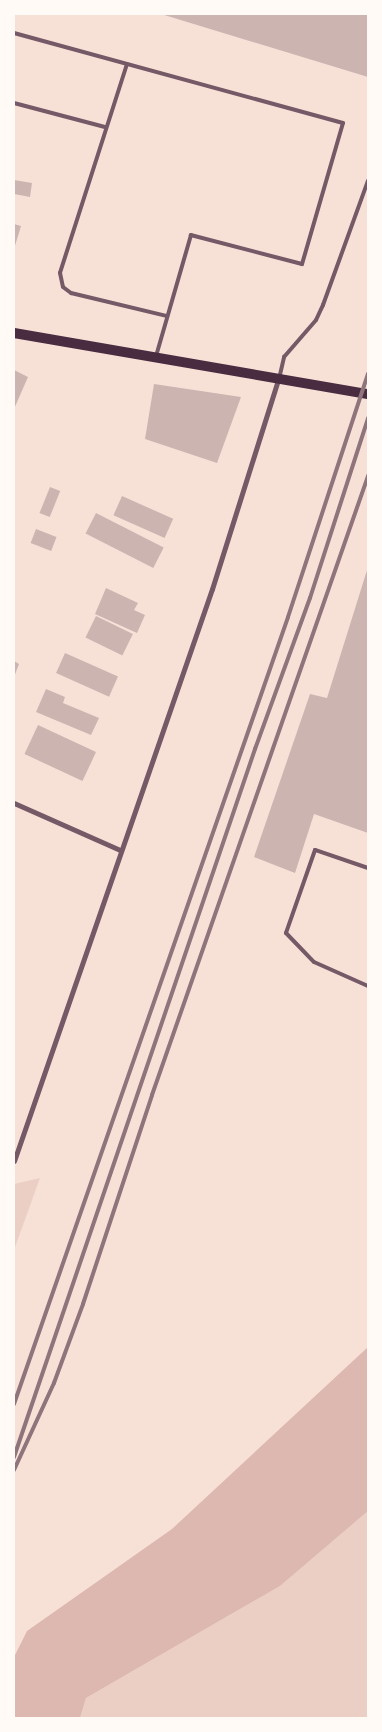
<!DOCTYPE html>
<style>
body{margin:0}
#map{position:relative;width:382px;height:1732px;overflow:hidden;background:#f7e1d7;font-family:Poppins,sans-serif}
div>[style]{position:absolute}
.green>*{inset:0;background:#ebcfc5}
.water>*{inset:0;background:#dcb8b0}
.building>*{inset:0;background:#ccb4b1;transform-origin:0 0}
.service>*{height:4px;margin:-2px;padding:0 2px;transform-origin:2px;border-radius:2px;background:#755966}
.minor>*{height:5px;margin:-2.5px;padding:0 2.5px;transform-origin:2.5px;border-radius:2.5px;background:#755966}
.secondary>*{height:10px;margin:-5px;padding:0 5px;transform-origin:5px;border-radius:5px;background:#4a2c40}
.rail>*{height:4px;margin:-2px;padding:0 2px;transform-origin:2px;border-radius:2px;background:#8f747c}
span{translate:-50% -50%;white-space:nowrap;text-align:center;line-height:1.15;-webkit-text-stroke:5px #fffaf5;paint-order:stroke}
.frame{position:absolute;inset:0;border:15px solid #fffaf5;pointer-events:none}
</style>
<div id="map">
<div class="green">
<div style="clip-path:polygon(40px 1178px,14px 1250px,14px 1184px)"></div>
<div style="clip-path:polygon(368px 1511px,368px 1718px,80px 1718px,86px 1698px,280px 1586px)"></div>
</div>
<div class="water">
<div style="clip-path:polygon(368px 1347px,368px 1511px,280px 1586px,86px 1698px,80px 1718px,14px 1718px,14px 1657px,27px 1631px,172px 1529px)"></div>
</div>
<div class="building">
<div style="clip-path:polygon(161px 14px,368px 14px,368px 77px)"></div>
<div style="clip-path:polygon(14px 180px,32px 183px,30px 197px,14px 194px)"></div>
<div style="clip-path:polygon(14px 224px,21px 226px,14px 249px)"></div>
<div style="clip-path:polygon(14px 370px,28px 377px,14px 409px)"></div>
<div style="clip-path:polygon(154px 384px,241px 397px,217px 463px,145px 439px)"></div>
<div style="left:50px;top:487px;width:11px;height:28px;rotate:22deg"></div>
<div style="left:122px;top:496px;width:56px;height:21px;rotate:24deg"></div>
<div style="left:96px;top:513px;width:76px;height:23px;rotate:27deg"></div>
<div style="left:36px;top:529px;width:22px;height:15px;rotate:21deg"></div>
<div style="clip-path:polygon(368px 567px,368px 833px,314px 814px,295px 873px,254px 857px,310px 694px,327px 698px)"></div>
<div style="clip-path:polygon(106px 588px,138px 603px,134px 610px,145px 615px,137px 633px,95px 614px)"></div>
<div style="left:96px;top:616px;width:41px;height:24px;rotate:26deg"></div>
<div style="left:65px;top:653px;width:58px;height:22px;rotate:24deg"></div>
<div style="clip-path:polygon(14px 661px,19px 664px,14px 677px)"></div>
<div style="clip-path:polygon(46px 689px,65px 697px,63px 703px,99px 718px,91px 735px,36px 712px)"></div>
<div style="left:38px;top:725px;width:64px;height:32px;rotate:25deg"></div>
</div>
<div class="service">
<div style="left:14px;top:33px;width:341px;rotate:15.3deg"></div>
<div style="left:343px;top:123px;width:147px;rotate:106.2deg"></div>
<div style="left:302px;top:264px;width:115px;rotate:-165.4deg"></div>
<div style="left:191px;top:235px;width:126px;rotate:106.1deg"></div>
<div style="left:127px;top:64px;width:219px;rotate:107.8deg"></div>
<div style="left:60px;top:273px;width:14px;rotate:78deg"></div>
<div style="left:63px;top:287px;width:10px;rotate:37deg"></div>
<div style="left:71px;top:293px;width:99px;rotate:13.5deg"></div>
<div style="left:14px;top:103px;width:94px;rotate:14.8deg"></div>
<div style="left:279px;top:379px;width:23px;rotate:-77deg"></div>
<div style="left:284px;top:357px;width:49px;rotate:-49.1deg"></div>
<div style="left:316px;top:320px;width:17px;rotate:-65deg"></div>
<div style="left:323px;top:305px;width:132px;rotate:-70.1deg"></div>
<div style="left:368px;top:868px;width:56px;rotate:-161.2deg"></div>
<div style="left:315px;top:850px;width:88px;rotate:109.3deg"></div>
<div style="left:286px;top:933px;width:40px;rotate:46deg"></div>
<div style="left:314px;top:962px;width:59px;rotate:24deg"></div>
</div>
<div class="minor">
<div style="left:14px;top:803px;width:116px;rotate:23.9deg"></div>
<div style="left:14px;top:1161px;width:605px;rotate:-70.91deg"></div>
<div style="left:212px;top:589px;width:219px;rotate:-72.5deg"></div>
</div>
<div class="secondary">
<div style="left:14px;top:333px;width:359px;rotate:9.8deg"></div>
</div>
<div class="rail">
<div style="left:14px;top:1404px;width:833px;rotate:-70.8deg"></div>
<div style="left:288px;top:617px;width:256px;rotate:-71.8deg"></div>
<div style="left:14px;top:1457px;width:748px;rotate:-71.2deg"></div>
<div style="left:255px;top:749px;width:161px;rotate:-70deg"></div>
<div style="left:310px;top:598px;width:189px;rotate:-72.1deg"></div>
<div style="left:14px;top:1470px;width:96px;rotate:-65.3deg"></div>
<div style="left:54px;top:1383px;width:84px;rotate:-69.8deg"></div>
<div style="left:83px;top:1304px;width:220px;rotate:-71.7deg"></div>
<div style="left:152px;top:1095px;width:656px;rotate:-70.76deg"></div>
</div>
<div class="frame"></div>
</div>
